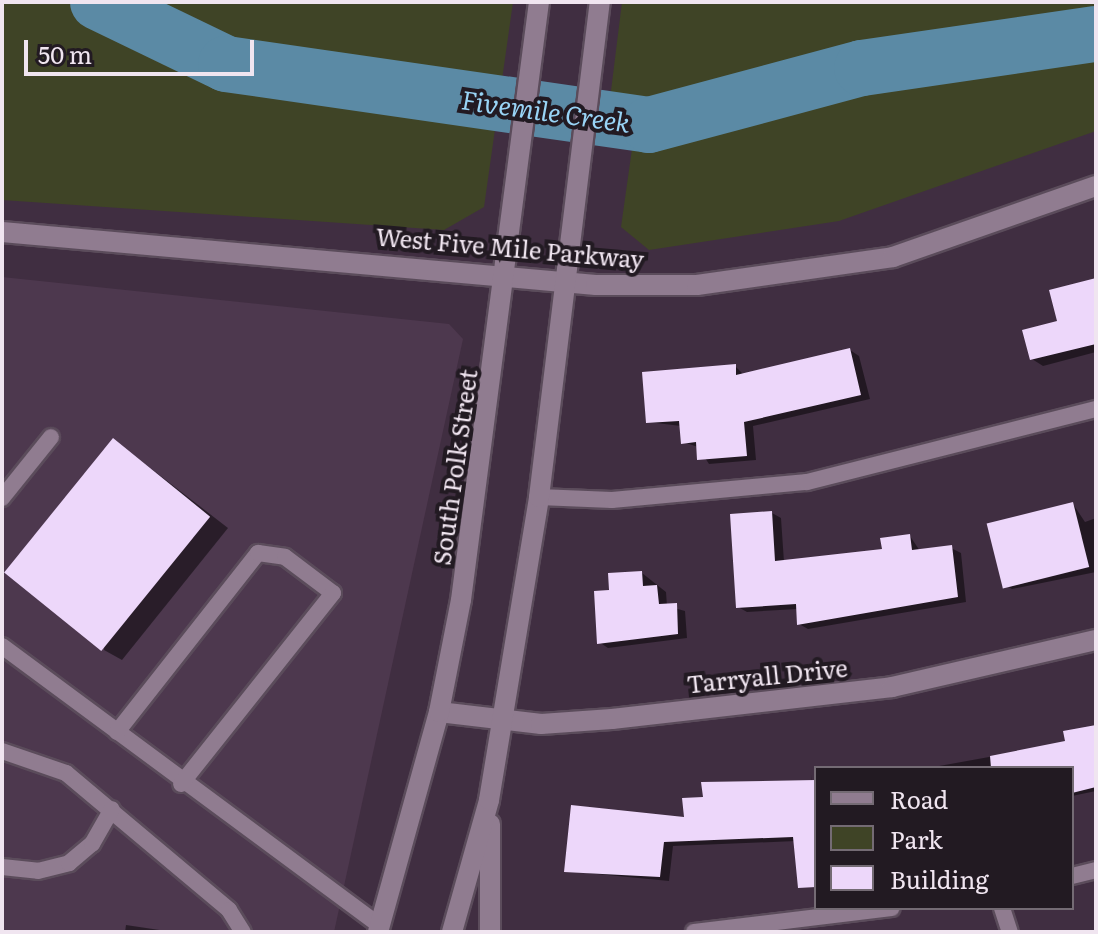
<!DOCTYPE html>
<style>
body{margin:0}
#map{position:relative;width:1098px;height:934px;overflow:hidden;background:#402e41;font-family:Literata,serif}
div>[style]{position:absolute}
.built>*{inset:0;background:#4d384e}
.green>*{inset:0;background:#3f4426}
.shadow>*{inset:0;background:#0007}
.river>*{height:56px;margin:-28px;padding:0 28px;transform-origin:28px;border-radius:28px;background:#5b8aa5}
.building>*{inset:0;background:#edd7fa;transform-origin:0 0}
.roads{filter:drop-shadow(2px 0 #5b4c5b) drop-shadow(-2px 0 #5b4c5b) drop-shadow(0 2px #5b4c5b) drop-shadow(0 -2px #5b4c5b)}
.lane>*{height:16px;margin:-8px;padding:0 8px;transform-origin:8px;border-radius:8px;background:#907c90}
.street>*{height:20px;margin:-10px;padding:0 10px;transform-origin:10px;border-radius:10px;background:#907c90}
.secondary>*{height:20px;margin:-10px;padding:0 10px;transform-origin:10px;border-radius:10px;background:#907c90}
span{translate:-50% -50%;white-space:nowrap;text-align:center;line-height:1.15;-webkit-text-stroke:8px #221a22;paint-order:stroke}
.street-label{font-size:24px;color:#f0e5f0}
.water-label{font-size:26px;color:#99d4f6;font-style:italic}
.frame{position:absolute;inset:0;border:4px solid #f0e5f0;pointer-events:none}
.legend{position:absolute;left:814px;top:766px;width:260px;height:144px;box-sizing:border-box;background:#221a22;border:2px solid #746b74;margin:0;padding:10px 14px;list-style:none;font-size:24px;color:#f0e5f0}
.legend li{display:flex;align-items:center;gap:16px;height:40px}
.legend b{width:40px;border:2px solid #746b74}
.scale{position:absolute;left:24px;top:40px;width:230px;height:36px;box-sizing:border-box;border:4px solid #f0e5f0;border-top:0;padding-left:10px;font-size:24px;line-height:28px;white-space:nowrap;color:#f0e5f0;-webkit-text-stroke:6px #221a22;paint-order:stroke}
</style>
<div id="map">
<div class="built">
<div style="clip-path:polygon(2px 277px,449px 324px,463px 339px,334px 932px,2px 932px)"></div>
</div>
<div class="green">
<div style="clip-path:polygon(2px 2px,513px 2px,484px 207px,444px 230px,2px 200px)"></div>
<div style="clip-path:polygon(622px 2px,1096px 2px,1096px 131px,839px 221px,649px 250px,621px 227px,639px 99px,609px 107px)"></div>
</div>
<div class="shadow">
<div style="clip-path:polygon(1096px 281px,1096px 352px,1043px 366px,1032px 359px)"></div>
<div style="clip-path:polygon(850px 350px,859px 356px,870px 399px,753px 426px,756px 460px,709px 464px,698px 447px,683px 442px,681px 426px,648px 422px,735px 366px,745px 376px)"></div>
<div style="clip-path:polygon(114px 440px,228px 528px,122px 660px,104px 650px)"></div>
<div style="clip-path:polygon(1073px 504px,1085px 522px,1096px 518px,1096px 572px,1012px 589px,1003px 584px)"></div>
<div style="clip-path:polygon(772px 513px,781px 518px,784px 562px,884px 551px,910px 536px,920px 551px,951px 548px,961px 553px,966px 602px,808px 629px,799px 624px,798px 609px,747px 612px,738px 607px)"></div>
<div style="clip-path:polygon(642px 573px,666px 592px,667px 606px,685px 611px,687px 638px,608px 648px,599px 642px,611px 592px)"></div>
<div style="clip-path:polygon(1096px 727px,1096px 791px,1072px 796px,1072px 768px,928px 768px,1067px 743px)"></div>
<div style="clip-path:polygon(811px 774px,816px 866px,796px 841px,673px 846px,669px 881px,566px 871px,686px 819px,811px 782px)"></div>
<div style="clip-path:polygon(126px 925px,173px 932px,125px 932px)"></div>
</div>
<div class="river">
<div style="left:98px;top:2px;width:142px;rotate:25.8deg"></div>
<div style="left:226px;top:64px;width:427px;rotate:8.2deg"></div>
<div style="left:649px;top:125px;width:220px;rotate:-15deg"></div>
<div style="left:862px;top:68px;width:236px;rotate:-8.3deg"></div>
</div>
<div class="building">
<div style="clip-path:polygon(1096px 278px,1096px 344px,1030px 360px,1022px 330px,1057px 321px,1049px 290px)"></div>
<div style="clip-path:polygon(850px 348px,861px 395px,744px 422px,747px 456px,697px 460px,696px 442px,681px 444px,679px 421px,646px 423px,642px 372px,736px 364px,736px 375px)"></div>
<div style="left:113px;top:438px;width:125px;height:173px;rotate:39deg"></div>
<div style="left:1073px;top:502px;width:67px;height:89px;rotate:76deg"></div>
<div style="clip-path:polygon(772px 511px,775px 561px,882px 549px,880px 538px,910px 534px,912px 550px,952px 545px,958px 597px,797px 625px,796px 604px,736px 608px,730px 514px)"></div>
<div style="clip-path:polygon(642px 571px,643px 586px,657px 585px,659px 604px,677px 603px,678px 634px,597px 644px,594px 591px,609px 590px,608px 573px)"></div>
<div style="clip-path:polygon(1096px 725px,1096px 787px,1072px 793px,1072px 768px,991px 768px,990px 756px,1065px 741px,1063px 731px)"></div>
<div style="clip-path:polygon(816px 780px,816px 887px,798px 888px,793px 837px,664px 842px,660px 877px,564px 872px,571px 805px,684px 817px,682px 798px,703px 797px,701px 782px)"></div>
</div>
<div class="roads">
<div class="lane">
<div style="left:539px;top:497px;width:73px;rotate:2.4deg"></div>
<div style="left:612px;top:500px;width:196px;rotate:-5.3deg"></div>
<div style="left:807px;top:482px;width:298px;rotate:-14.2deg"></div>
<div style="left:2px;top:498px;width:78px;rotate:-51.2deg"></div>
<div style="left:2px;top:646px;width:470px;rotate:36.5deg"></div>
<div style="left:117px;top:732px;width:228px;rotate:-51.8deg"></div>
<div style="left:258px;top:553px;width:27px;rotate:8deg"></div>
<div style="left:285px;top:557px;width:60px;rotate:36.9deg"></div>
<div style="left:333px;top:593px;width:244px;rotate:128.5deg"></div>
<div style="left:2px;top:751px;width:68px;rotate:19deg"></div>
<div style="left:66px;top:773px;width:213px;rotate:40deg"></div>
<div style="left:229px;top:910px;width:26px;rotate:58deg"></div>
<div style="left:2px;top:867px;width:36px;rotate:6deg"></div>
<div style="left:38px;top:871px;width:32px;rotate:-14deg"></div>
<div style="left:69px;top:863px;width:30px;rotate:-40deg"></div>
<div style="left:92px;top:844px;width:40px;rotate:-60.3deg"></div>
<div style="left:1072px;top:876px;width:25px;rotate:-14deg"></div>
<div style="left:1002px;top:908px;width:25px;rotate:72deg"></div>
<div style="left:694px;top:932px;width:199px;rotate:-6.9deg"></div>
</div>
<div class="street">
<div style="left:2px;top:232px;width:596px;rotate:5.1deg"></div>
<div style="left:596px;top:285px;width:101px"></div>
<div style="left:697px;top:285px;width:198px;rotate:-8.1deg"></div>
<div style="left:893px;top:257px;width:215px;rotate:-19.3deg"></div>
<div style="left:439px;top:712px;width:103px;rotate:6.7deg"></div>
<div style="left:541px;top:724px;width:71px;rotate:-4deg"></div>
<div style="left:612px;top:719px;width:282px;rotate:-6.5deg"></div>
<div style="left:892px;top:687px;width:209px;rotate:-13deg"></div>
</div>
<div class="secondary">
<div style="left:490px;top:824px;width:108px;rotate:90deg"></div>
<div style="left:378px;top:932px;width:228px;rotate:-74.5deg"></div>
<div style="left:439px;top:712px;width:114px;rotate:-78.9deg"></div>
<div style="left:461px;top:600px;width:603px;rotate:-82.57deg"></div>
<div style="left:452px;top:932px;width:137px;rotate:-74.3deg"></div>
<div style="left:489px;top:800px;width:307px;rotate:-80.6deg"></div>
<div style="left:539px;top:497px;width:499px;rotate:-83deg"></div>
</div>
</div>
<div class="street-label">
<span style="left:510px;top:247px;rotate:5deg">West Five Mile Parkway</span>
<span style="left:454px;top:467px;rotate:-82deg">South Polk Street</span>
<span style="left:767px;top:675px;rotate:-6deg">Tarryall Drive</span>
</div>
<div class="water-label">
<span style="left:546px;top:110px;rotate:8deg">Fivemile Creek</span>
</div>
<div class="frame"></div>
<ul class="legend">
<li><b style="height:10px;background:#907c90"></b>Road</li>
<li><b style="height:22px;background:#3f4426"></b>Park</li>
<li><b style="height:22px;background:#edd7fa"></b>Building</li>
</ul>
<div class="scale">50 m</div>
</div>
